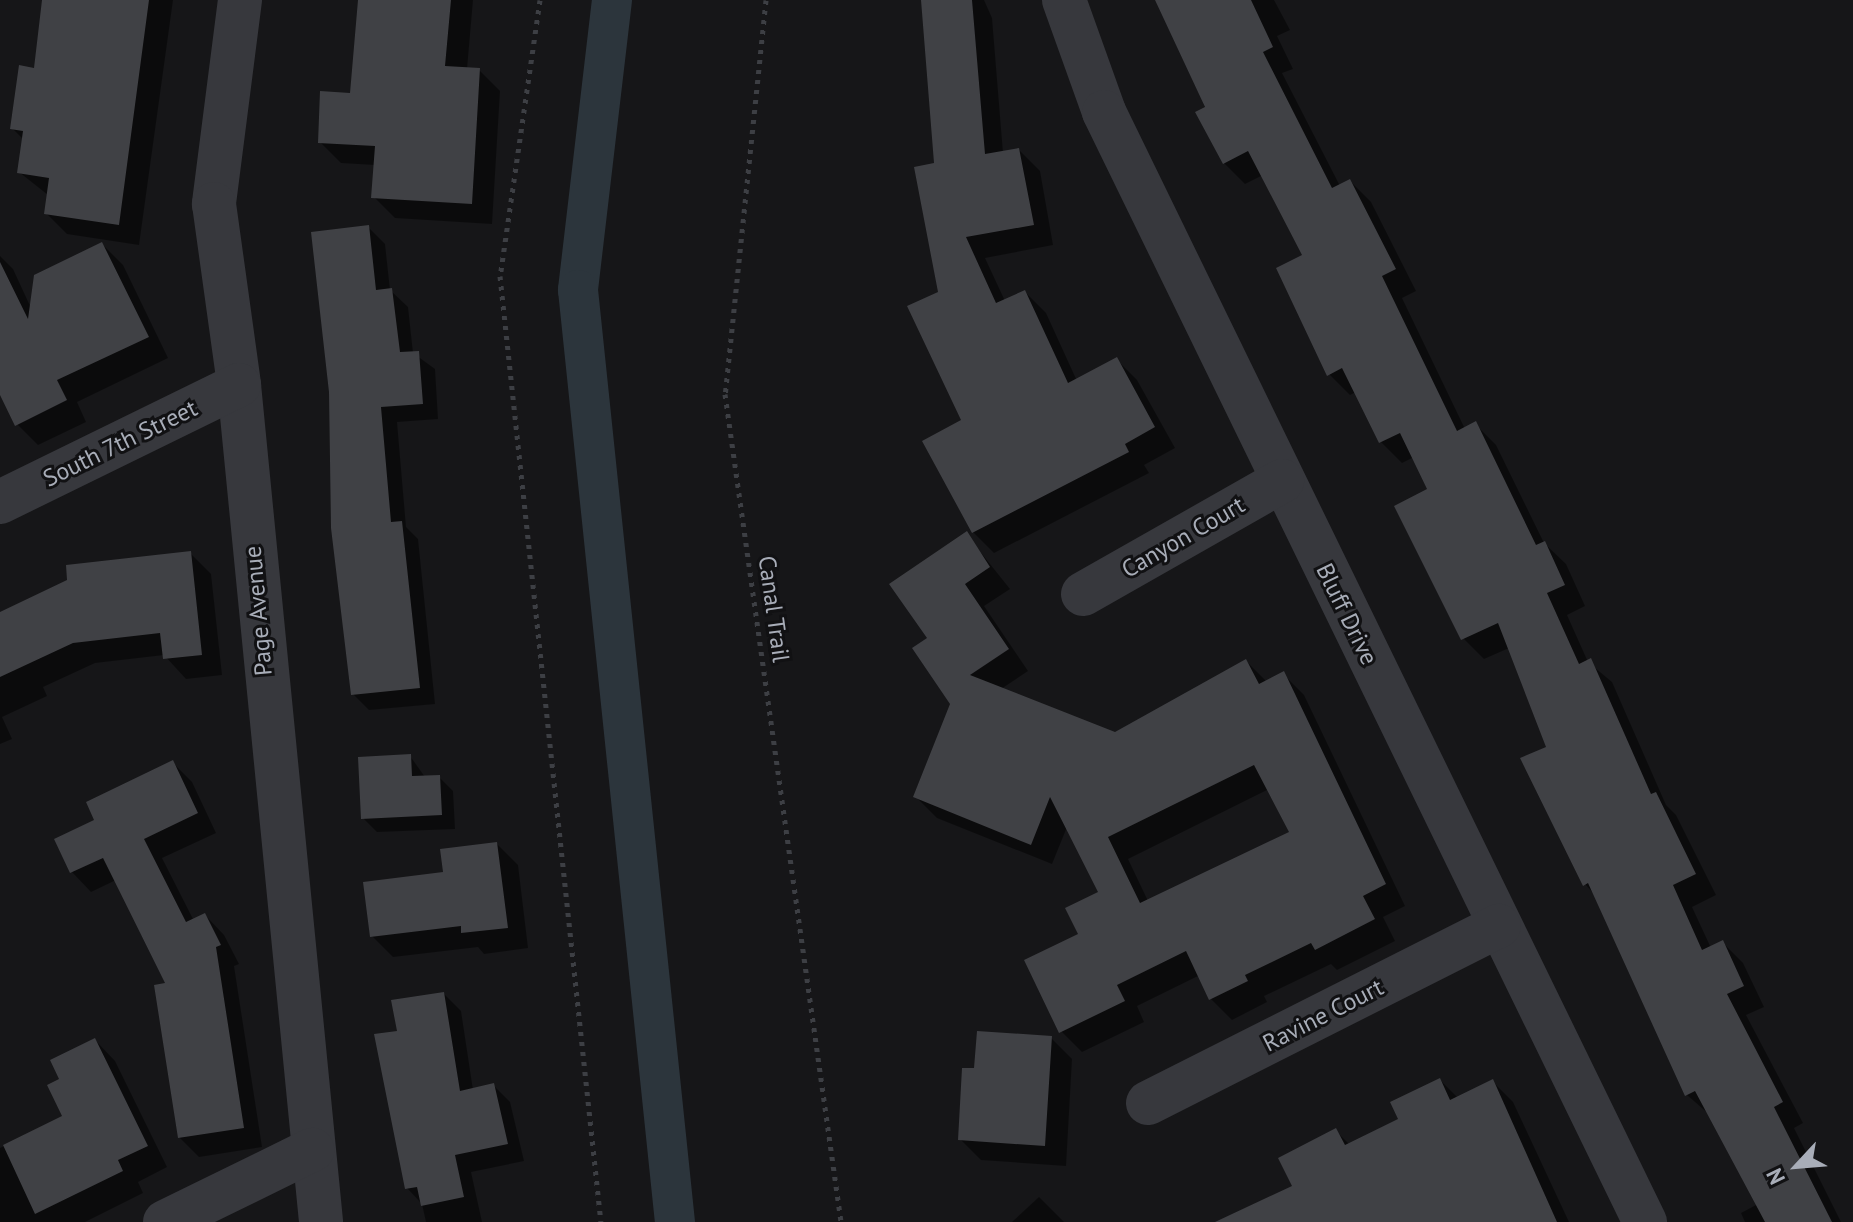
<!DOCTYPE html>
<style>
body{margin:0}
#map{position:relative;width:1853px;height:1222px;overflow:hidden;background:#161618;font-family:"PT Sans",sans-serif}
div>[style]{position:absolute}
.shadow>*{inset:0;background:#0007}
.canal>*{height:40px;margin:-20px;padding:0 20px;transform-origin:20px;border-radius:20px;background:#2c353c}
.building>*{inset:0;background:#404145}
.path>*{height:5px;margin-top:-2.5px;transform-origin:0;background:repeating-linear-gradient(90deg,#3d3f44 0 4px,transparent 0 10px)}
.minor>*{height:44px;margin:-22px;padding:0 22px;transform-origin:22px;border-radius:22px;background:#37383d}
span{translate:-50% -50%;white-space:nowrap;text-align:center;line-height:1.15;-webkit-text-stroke:6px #111113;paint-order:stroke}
.street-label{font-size:24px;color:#a8adb8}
.north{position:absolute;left:1757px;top:1126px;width:80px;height:80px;-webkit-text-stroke:6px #111113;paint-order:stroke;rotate:244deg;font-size:22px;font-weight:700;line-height:32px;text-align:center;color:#a8adb8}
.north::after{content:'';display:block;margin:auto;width:28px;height:36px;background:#a8adb8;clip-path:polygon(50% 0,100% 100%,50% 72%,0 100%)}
</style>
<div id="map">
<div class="shadow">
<div style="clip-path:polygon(44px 0,173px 0,139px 245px,67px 234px,46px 213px,48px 195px,19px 172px,24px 140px,12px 128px,36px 70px)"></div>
<div style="clip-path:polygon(360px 0,473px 0,467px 69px,479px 70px,500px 91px,492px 224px,395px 218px,374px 197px,375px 165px,341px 163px,320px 142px,352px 95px)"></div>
<div style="clip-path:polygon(923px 0,984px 0,992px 18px,1003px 153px,1019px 150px,1040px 171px,1053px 245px,985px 258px,1005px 301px,1025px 292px,1046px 313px,1077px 381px,1116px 359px,1137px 380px,1175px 448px,1144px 465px,1149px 473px,994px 553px,973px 532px,963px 421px,940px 293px,937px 165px)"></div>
<div style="clip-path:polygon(1168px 0,1274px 0,1290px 30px,1277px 36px,1293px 69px,1282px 73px,1340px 186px,1350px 181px,1371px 202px,1416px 291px,1402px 298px,1465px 429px,1475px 424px,1496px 445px,1544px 543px,1566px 564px,1585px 606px,1567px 615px,1588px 662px,1612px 682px,1666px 805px,1676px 815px,1716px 895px,1692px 907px,1711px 948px,1722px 942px,1743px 963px,1764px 1007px,1746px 1015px,1803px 1123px,1794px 1128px,1841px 1222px,1745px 1222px,1741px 1213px,1758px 1204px,1710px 1115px,1687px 1095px,1595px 895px,1585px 884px,1548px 748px,1509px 648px,1484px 659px,1463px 638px,1430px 490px,1414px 457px,1402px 463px,1381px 442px,1356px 392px,1350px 395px,1329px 374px,1304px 256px,1263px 175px,1245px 184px,1224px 163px)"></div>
<div style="clip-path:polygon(368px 227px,385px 244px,390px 290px,408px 307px,413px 353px,435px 369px,438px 419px,397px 422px,406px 527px,418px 539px,435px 704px,369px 710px,353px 694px)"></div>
<div style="clip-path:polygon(102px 244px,123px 265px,168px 358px,77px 402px,86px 422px,38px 445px,17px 424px,0 390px,0 256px,13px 269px,31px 308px)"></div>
<div style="clip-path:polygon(evenodd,966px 534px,1010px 589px,984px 606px,1028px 671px,1001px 689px,1115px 734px,1246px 661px,1267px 682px,1283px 674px,1304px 695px,1405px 906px,1383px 917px,1395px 941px,1337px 970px,1331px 964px,1264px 996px,1267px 1002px,1232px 1020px,1211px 999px,1200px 975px,1137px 1006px,1144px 1022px,1082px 1052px,1061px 1031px,1081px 935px,1101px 893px,1067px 827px,1052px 864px,937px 818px,916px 797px,952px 704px,929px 639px,966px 534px,1269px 789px,1292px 832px,1148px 901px,1128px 859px,1269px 789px)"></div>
<div style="clip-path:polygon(190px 553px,211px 574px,222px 675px,186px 679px,164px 655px,95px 663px,43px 687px,47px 696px,2px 717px,12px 739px,0 744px,0 616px)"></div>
<div style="clip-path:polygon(410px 756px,425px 777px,439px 777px,453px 791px,455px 829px,377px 832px,363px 818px)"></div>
<div style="clip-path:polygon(173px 763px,192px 782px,216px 833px,162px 858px,194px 921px,205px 915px,224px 935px,239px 964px,234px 966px,262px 1147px,199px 1157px,180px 1138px,168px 985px,116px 880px,91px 892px,72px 872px,97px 821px)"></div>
<div style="clip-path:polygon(497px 844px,518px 865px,528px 948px,484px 954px,478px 947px,393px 957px,372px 936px,445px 874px)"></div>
<div style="clip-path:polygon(444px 994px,461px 1011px,473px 1090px,494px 1086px,510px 1102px,524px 1161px,471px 1172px,482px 1222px,426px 1222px,422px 1204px,407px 1188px,399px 1032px)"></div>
<div style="clip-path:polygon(1051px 1038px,1072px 1059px,1066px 1166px,981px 1160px,960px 1139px,976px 1071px)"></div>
<div style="clip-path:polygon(95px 1040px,115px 1061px,167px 1167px,138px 1182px,143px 1193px,85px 1222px,0 1222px,0 1148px,65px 1117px,62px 1080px)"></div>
<div style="clip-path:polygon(1440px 1080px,1458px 1098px,1492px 1081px,1513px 1102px,1569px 1222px,1222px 1222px,1295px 1187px,1336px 1131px,1350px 1145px,1401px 1120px)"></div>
<div style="clip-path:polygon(1039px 1197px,1064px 1222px,1012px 1222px)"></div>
</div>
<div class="canal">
<div style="left:612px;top:0;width:292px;rotate:96.7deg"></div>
<div style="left:578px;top:290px;width:937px;rotate:84.06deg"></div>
</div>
<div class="building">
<div style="clip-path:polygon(42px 0,149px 0,119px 225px,44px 214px,49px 178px,17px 173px,23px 131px,10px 129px,19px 65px,34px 68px)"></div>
<div style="clip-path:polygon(358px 0,451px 0,445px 66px,480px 68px,472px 204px,371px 198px,375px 146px,318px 143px,320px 91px,350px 93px)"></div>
<div style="clip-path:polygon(921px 0,972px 0,985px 154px,1019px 148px,1034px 225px,966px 237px,996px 303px,1025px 290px,1068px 383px,1117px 357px,1155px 427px,1125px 444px,1129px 452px,972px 533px,922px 441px,961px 420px,907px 306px,938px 292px,914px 167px,934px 163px)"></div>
<div style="clip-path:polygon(1155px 0,1251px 0,1273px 47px,1263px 52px,1332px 188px,1350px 179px,1396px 269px,1382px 276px,1457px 431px,1476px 421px,1536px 545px,1545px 541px,1565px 585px,1547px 593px,1579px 664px,1591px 658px,1651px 794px,1656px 792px,1696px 874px,1673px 885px,1702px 950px,1723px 940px,1744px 986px,1727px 994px,1783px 1102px,1774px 1107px,1832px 1222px,1765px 1222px,1695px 1091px,1685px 1096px,1588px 883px,1583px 886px,1520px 758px,1546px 747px,1498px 623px,1461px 640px,1394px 506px,1427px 489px,1400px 433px,1379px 443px,1342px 368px,1327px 376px,1276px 268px,1302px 255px,1248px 151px,1223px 164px,1195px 112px,1205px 107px)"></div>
<div style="clip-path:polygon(369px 225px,376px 290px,392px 288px,400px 352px,419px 351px,423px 404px,381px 407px,391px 522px,402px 521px,420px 688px,351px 695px,331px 528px,329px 392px,311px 232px)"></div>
<div style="clip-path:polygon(102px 242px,149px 337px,57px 380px,67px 400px,15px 426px,0 395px,0 262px,28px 319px,34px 275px)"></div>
<div style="clip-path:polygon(evenodd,967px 531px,990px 567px,965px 584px,1009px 649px,970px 675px,1115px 732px,1246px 659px,1259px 684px,1284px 671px,1386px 884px,1363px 896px,1375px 919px,1315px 950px,1311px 943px,1245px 975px,1248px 981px,1209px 1000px,1186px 951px,1117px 985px,1125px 1001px,1059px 1033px,1024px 960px,1078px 934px,1065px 908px,1098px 892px,1050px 797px,1031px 845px,913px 797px,950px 704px,912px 648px,927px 638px,889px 584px,967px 531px,1254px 765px,1289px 832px,1140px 903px,1108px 837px,1254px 765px)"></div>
<div style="clip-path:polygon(191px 551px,202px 655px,163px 659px,160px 633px,73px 643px,0 677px,0 612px,67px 580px,66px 565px)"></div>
<div style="clip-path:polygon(411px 754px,412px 776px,440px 775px,442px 815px,361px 819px,358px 757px)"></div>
<div style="clip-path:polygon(173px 760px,198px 813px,144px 839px,186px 922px,205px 913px,221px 945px,216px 947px,244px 1128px,178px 1138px,154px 985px,165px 983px,103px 858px,70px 873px,54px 839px,94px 820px,86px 802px)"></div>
<div style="clip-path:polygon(497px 842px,508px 928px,461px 933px,461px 926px,370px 937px,363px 882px,443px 872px,440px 849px)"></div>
<div style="clip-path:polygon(444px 992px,460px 1091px,494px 1083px,508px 1144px,455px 1155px,464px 1197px,421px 1206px,417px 1187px,405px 1189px,374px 1034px,397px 1031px,391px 1000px)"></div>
<div style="clip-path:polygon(977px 1031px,1052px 1036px,1045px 1146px,958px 1140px,962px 1068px,974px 1068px)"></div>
<div style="clip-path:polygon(95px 1038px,148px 1146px,118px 1160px,123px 1171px,35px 1214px,3px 1145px,62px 1116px,47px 1085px,59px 1079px,50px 1060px)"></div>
<div style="clip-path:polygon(1440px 1078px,1450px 1100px,1493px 1079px,1557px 1222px,1215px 1222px,1292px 1186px,1278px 1158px,1336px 1128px,1345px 1145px,1398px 1119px,1390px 1102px)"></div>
</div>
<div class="path">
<div style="left:540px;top:0;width:279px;rotate:98.2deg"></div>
<div style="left:500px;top:276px;width:951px;rotate:83.91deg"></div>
<div style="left:766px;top:0;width:396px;rotate:95.9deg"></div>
<div style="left:725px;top:394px;width:836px;rotate:82.02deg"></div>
</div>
<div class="minor">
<div style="left:240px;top:0;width:206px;rotate:97.3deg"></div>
<div style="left:214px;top:204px;width:183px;rotate:82.1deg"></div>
<div style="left:239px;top:385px;width:841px;rotate:84.4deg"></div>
<div style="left:1064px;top:0;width:119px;rotate:70.3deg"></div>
<div style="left:1104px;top:112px;width:1235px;rotate:64.02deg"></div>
<div style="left:0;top:502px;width:266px;rotate:-26.1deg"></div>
<div style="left:1083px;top:594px;width:229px;rotate:-29.6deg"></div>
<div style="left:1148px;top:1103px;width:393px;rotate:-26.8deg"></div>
<div style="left:165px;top:1222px;width:164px;rotate:-26.1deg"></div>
</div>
<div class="street-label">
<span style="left:120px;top:443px;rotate:-26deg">South 7th Street</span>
<span style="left:1183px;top:537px;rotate:-30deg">Canyon Court</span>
<span style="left:774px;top:609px;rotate:82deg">Canal Trail</span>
<span style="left:258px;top:611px;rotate:-95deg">Page Avenue</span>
<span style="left:1347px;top:614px;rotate:64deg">Bluff Drive</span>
<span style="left:1323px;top:1015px;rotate:-27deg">Ravine Court</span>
</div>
<div class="north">N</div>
</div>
